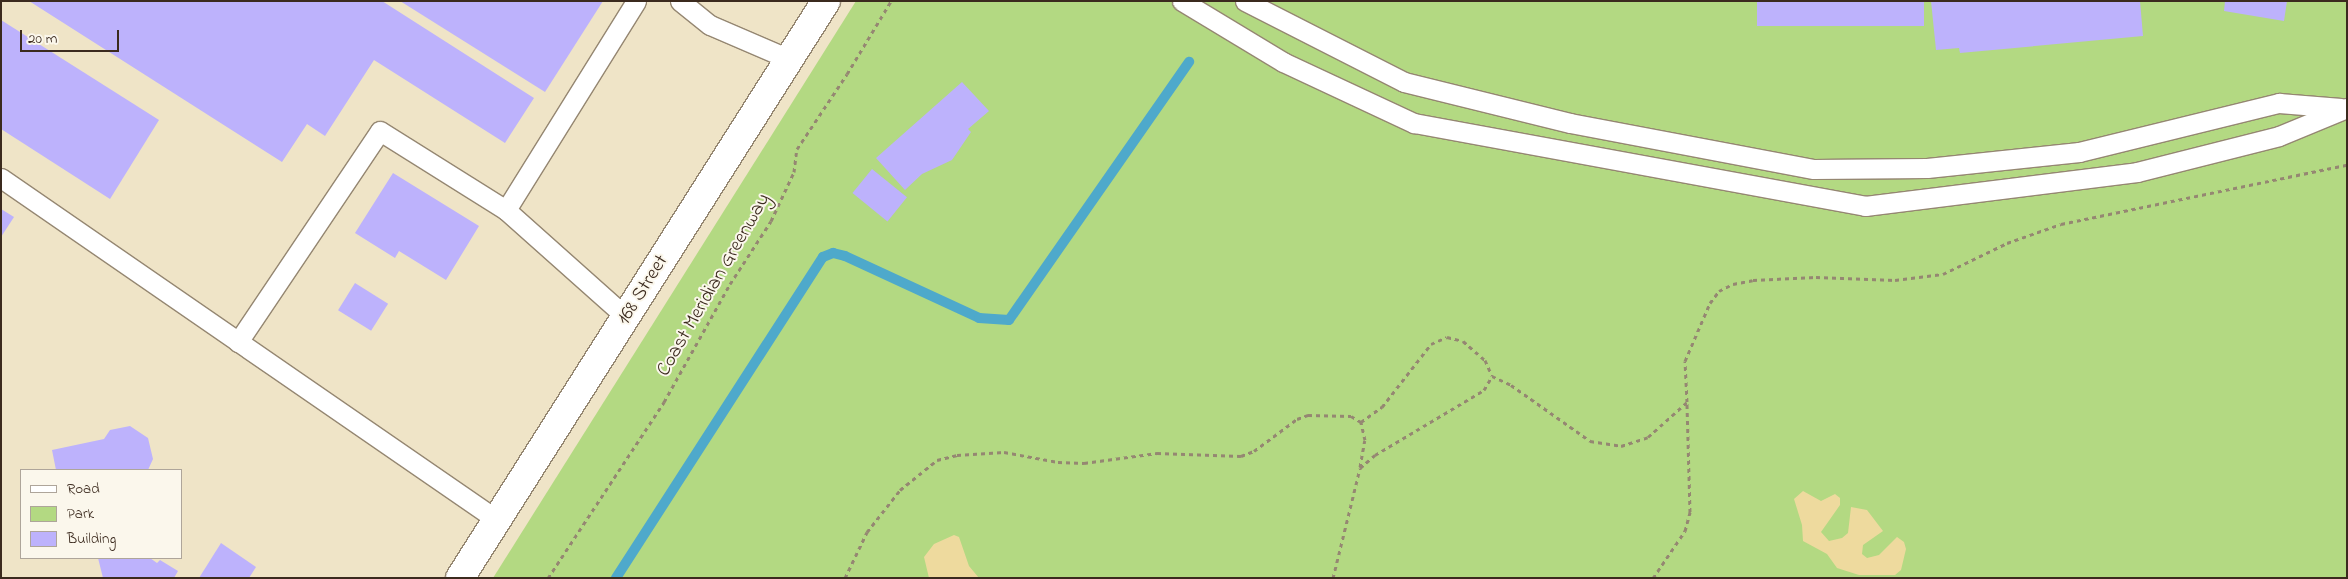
<!DOCTYPE html>
<style>
body{margin:0}
#map{position:relative;width:2348px;height:579px;overflow:hidden;background:#efe4c7;font-family:"Indie Flower",sans-serif}
div>[style]{position:absolute}
.green>*{inset:0;background:#b3d982}
.sand>*{inset:0;background:#eeda9e}
.stream>*{height:10px;margin:-5px;padding:0 5px;transform-origin:5px;border-radius:5px;background:#4ea9cb}
.building>*{inset:0;background:#bdb2fc;transform-origin:0 0}
.path>*{height:3px;margin-top:-1.5px;transform-origin:0;background:repeating-linear-gradient(90deg,#958772 0 4px,transparent 0 8px)}
.roads{filter:drop-shadow(1px 0 #958772) drop-shadow(-1px 0 #958772) drop-shadow(0 1px #958772) drop-shadow(0 -1px #958772)}
.service>*{height:19px;margin:-9.5px;padding:0 9.5px;transform-origin:9.5px;border-radius:9.5px;background:#fff}
.secondary>*{height:28px;margin:-14px;padding:0 14px;transform-origin:14px;border-radius:14px;background:#fff}
span{translate:-50% -50%;white-space:nowrap;text-align:center;line-height:1.15;-webkit-text-stroke:4px #fbf7ec;paint-order:stroke}
.street-label{font-size:20px;color:#3b2a1e}
.frame{position:absolute;inset:0;border:2px solid #3b2a1e;pointer-events:none}
.legend{position:absolute;left:20px;top:469px;width:162px;height:90px;box-sizing:border-box;background:#fbf7ec;border:1px solid #aea59a;margin:0;padding:6px 9px;list-style:none;font-size:15px;color:#3b2a1e}
.legend li{display:flex;align-items:center;gap:10px;height:25px}
.legend b{width:25px;border:1px solid #aea59a}
.scale{position:absolute;left:20px;top:30px;width:99px;height:22px;box-sizing:border-box;border:2px solid #3b2a1e;border-top:0;padding-left:6px;font-size:15px;line-height:18px;white-space:nowrap;color:#3b2a1e;-webkit-text-stroke:4px #fbf7ec;paint-order:stroke}
</style>
<div id="map">
<div class="green">
<div style="clip-path:polygon(856px 1px,2347px 1px,2347px 578px,493px 578px)"></div>
</div>
<div class="sand">
<div style="clip-path:polygon(1803px 491px,1821px 501px,1835px 494px,1840px 498px,1840px 505px,1821px 532px,1829px 541px,1842px 538px,1848px 533px,1851px 507px,1867px 510px,1883px 531px,1863px 545px,1862px 554px,1867px 558px,1879px 555px,1897px 537px,1904px 542px,1906px 549px,1901px 570px,1895px 575px,1859px 575px,1837px 568px,1827px 554px,1803px 541px,1802px 525px,1794px 499px)"></div>
<div style="clip-path:polygon(954px 535px,959px 537px,969px 566px,979px 578px,929px 578px,924px 557px,934px 544px)"></div>
</div>
<div class="stream">
<div style="left:616px;top:578px;width:382px;rotate:-57.2deg"></div>
<div style="left:823px;top:257px;width:11px;rotate:-22deg"></div>
<div style="left:833px;top:253px;width:12px;rotate:14deg"></div>
<div style="left:845px;top:256px;width:148px;rotate:24.8deg"></div>
<div style="left:979px;top:318px;width:30px;rotate:4deg"></div>
<div style="left:1009px;top:320px;width:315px;rotate:-55.1deg"></div>
</div>
<div class="building">
<div style="clip-path:polygon(29px 1px,382px 1px,534px 98px,505px 143px,374px 60px,325px 136px,307px 124px,282px 162px)"></div>
<div style="clip-path:polygon(400px 1px,603px 1px,545px 92px)"></div>
<div style="left:1757px;top:1px;width:167px;height:25px"></div>
<div style="clip-path:polygon(1931px 1px,2140px 1px,2143px 36px,1960px 53px,1959px 48px,1936px 50px)"></div>
<div style="clip-path:polygon(2225px 1px,2287px 1px,2284px 21px,2224px 11px)"></div>
<div style="clip-path:polygon(1px 20px,159px 120px,110px 199px,1px 129px)"></div>
<div style="clip-path:polygon(962px 82px,989px 111px,968px 129px,971px 132px,952px 160px,922px 174px,905px 190px,876px 158px)"></div>
<div style="left:872px;top:169px;width:45px;height:31px;rotate:39deg"></div>
<div style="clip-path:polygon(393px 173px,479px 226px,446px 280px,399px 251px,395px 258px,355px 233px)"></div>
<div style="clip-path:polygon(1px 209px,14px 217px,1px 237px)"></div>
<div style="left:355px;top:283px;width:39px;height:32px;rotate:32deg"></div>
<div style="clip-path:polygon(130px 426px,148px 438px,153px 459px,148px 470px,56px 470px,52px 450px,104px 439px,110px 430px)"></div>
<div style="clip-path:polygon(221px 543px,256px 567px,249px 578px,199px 578px)"></div>
<div style="clip-path:polygon(98px 558px,150px 558px,157px 563px,160px 560px,178px 571px,174px 578px,103px 578px)"></div>
</div>
<div class="path">
<div style="left:1360px;top:467px;width:27px;rotate:-80deg"></div>
<div style="left:1365px;top:440px;width:18px;rotate:-103deg"></div>
<div style="left:548px;top:578px;width:211px;rotate:-56.6deg"></div>
<div style="left:664px;top:402px;width:135px;rotate:-60.8deg"></div>
<div style="left:730px;top:284px;width:75px;rotate:-56.9deg"></div>
<div style="left:771px;top:221px;width:54px;rotate:-64.9deg"></div>
<div style="left:794px;top:172px;width:23px;rotate:-83deg"></div>
<div style="left:797px;top:149px;width:90px;rotate:-56.3deg"></div>
<div style="left:847px;top:74px;width:85px;rotate:-58.9deg"></div>
<div style="left:845px;top:578px;width:51px;rotate:-64.4deg"></div>
<div style="left:867px;top:532px;width:53px;rotate:-51.8deg"></div>
<div style="left:900px;top:490px;width:48px;rotate:-39deg"></div>
<div style="left:937px;top:460px;width:21px;rotate:-14deg"></div>
<div style="left:957px;top:455px;width:47px;rotate:-3.7deg"></div>
<div style="left:1004px;top:452px;width:55px;rotate:10.5deg"></div>
<div style="left:1058px;top:462px;width:26px;rotate:2deg"></div>
<div style="left:1084px;top:463px;width:74px;rotate:-7.8deg"></div>
<div style="left:1157px;top:453px;width:84px;rotate:2deg"></div>
<div style="left:1241px;top:456px;width:14px;rotate:-21deg"></div>
<div style="left:1254px;top:451px;width:54px;rotate:-36.7deg"></div>
<div style="left:1297px;top:419px;width:12px;rotate:-20deg"></div>
<div style="left:1308px;top:415px;width:43px;rotate:1.3deg"></div>
<div style="left:1351px;top:416px;width:12px;rotate:31deg"></div>
<div style="left:1361px;top:422px;width:26px;rotate:-36deg"></div>
<div style="left:1382px;top:407px;width:80px;rotate:-52.1deg"></div>
<div style="left:1431px;top:344px;width:17px;rotate:-24deg"></div>
<div style="left:1447px;top:337px;width:16px;rotate:14deg"></div>
<div style="left:1463px;top:341px;width:29px;rotate:41deg"></div>
<div style="left:1485px;top:360px;width:17px;rotate:66deg"></div>
<div style="left:1492px;top:376px;width:21px;rotate:25deg"></div>
<div style="left:1511px;top:385px;width:97px;rotate:35.3deg"></div>
<div style="left:1590px;top:441px;width:31px;rotate:9deg"></div>
<div style="left:1621px;top:446px;width:28px;rotate:-18deg"></div>
<div style="left:1648px;top:437px;width:52px;rotate:-41.9deg"></div>
<div style="left:1687px;top:402px;width:41px;rotate:-92.8deg"></div>
<div style="left:1685px;top:361px;width:63px;rotate:-66.7deg"></div>
<div style="left:1710px;top:303px;width:15px;rotate:-53deg"></div>
<div style="left:1719px;top:291px;width:16px;rotate:-27deg"></div>
<div style="left:1733px;top:284px;width:20px;rotate:-11deg"></div>
<div style="left:1753px;top:280px;width:63px;rotate:-2.7deg"></div>
<div style="left:1816px;top:277px;width:79px;rotate:2.2deg"></div>
<div style="left:1895px;top:280px;width:48px;rotate:-7.1deg"></div>
<div style="left:1943px;top:274px;width:71px;rotate:-25.8deg"></div>
<div style="left:2007px;top:243px;width:57px;rotate:-19.4deg"></div>
<div style="left:2061px;top:224px;width:292px;rotate:-11.7deg"></div>
<div style="left:1333px;top:578px;width:113px;rotate:-76.2deg"></div>
<div style="left:1360px;top:468px;width:20px;rotate:-41deg"></div>
<div style="left:1375px;top:455px;width:127px;rotate:-30.8deg"></div>
<div style="left:1484px;top:390px;width:16px;rotate:-60deg"></div>
<div style="left:1653px;top:578px;width:57px;rotate:-55.8deg"></div>
<div style="left:1685px;top:531px;width:20px;rotate:-75deg"></div>
<div style="left:1690px;top:512px;width:110px;rotate:-91.6deg"></div>
</div>
<div class="roads">
<div class="service">
<div style="left:680px;top:1px;width:38px;rotate:39deg"></div>
<div style="left:710px;top:25px;width:86px;rotate:23.3deg"></div>
<div style="left:1182px;top:1px;width:118px;rotate:31.1deg"></div>
<div style="left:1283px;top:62px;width:145px;rotate:25deg"></div>
<div style="left:1414px;top:123px;width:459px;rotate:10.4deg"></div>
<div style="left:1865px;top:206px;width:274px;rotate:-7.1deg"></div>
<div style="left:2137px;top:172px;width:146px;rotate:-14.2deg"></div>
<div style="left:2279px;top:136px;width:74px;rotate:-22.4deg"></div>
<div style="left:1245px;top:1px;width:178px;rotate:27deg"></div>
<div style="left:1404px;top:82px;width:171px;rotate:13.9deg"></div>
<div style="left:1570px;top:123px;width:248px;rotate:10.7deg"></div>
<div style="left:1814px;top:169px;width:113px;rotate:-0.5deg"></div>
<div style="left:1927px;top:168px;width:153px;rotate:-6deg"></div>
<div style="left:2079px;top:152px;width:206px;rotate:-13.8deg"></div>
<div style="left:2279px;top:103px;width:62px;rotate:4.6deg"></div>
<div style="left:1px;top:178px;width:602px;rotate:34.59deg"></div>
<div style="left:626px;top:317px;width:161px;rotate:-138.3deg"></div>
<div style="left:506px;top:210px;width:246px;rotate:-58.1deg"></div>
<div style="left:238px;top:342px;width:254px;rotate:-56.1deg"></div>
<div style="left:380px;top:131px;width:149px;rotate:32.1deg"></div>
</div>
<div class="secondary">
<div style="left:460px;top:578px;width:683px;rotate:-57.61deg"></div>
</div>
</div>
<div class="street-label">
<span style="left:714px;top:285px;rotate:-60deg">Coast Meridian Greenway</span>
<span style="left:643px;top:290px;rotate:-58deg">168 Street</span>
</div>
<div class="frame"></div>
<ul class="legend">
<li><b style="height:6px;background:#fff"></b>Road</li>
<li><b style="height:14px;background:#b3d982"></b>Park</li>
<li><b style="height:14px;background:#bdb2fc"></b>Building</li>
</ul>
<div class="scale">20 m</div>
</div>
